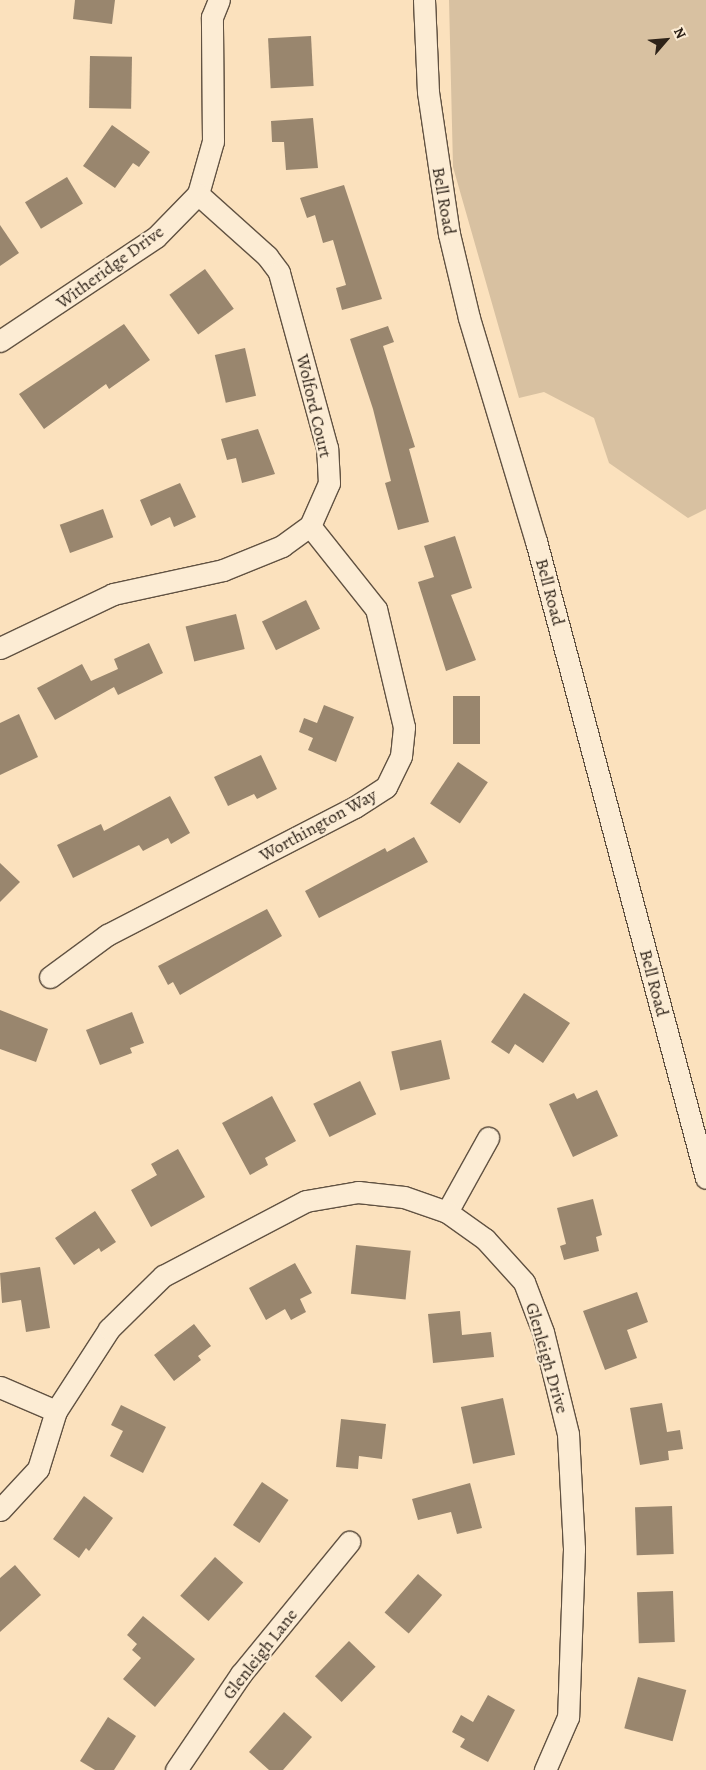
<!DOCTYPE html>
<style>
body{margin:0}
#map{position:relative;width:706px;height:1770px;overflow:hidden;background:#fbe1bd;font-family:Alegreya,serif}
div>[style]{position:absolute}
.green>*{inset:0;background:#d8c1a1}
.building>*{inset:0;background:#99866e;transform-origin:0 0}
.roads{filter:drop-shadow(1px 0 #615242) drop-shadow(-1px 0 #615242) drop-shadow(0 1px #615242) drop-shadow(0 -1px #615242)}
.minor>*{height:21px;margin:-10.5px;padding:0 10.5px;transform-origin:10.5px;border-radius:10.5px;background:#fcecd4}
span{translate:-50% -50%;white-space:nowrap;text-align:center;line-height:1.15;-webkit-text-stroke:4.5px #fcecd4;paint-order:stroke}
.street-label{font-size:18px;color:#2e2319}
.north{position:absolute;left:641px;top:15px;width:50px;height:50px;-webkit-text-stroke:4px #fcecd4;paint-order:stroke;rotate:63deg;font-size:14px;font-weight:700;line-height:20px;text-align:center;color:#2e2319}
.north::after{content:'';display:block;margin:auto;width:18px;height:22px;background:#2e2319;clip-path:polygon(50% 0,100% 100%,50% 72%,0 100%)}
</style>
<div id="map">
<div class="green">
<div style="clip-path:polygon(449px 0,706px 0,706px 509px,688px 518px,609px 463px,594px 418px,544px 392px,519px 398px,453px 167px)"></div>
</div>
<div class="building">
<div style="clip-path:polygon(75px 0,115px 0,112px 24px,73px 19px)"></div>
<div style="left:311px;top:36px;width:50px;height:43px;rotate:87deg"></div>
<div style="left:90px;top:56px;width:42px;height:52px;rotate:1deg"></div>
<div style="clip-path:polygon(313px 118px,318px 168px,286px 170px,284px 142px,272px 142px,271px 121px)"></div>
<div style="clip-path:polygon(112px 125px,150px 152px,139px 167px,133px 163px,115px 188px,83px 166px)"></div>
<div style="left:67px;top:177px;width:31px;height:49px;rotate:59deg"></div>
<div style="clip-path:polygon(344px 185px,382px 299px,342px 310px,336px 288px,346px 285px,333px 240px,323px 243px,315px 215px,307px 218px,300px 198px)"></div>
<div style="clip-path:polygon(0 225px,19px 253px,0 266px)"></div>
<div style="left:205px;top:269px;width:49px;height:44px;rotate:54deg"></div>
<div style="clip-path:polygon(124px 324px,150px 360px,109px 389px,106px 384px,44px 429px,19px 394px)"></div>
<div style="clip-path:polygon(388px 326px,394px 342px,383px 346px,415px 447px,409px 449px,429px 522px,398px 530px,385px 483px,391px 481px,373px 409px,350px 339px)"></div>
<div style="left:245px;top:348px;width:49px;height:31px;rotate:77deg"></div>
<div style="clip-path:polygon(258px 429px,275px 474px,242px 483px,236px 458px,227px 460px,221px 439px)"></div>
<div style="clip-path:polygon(180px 483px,196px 517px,174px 527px,170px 517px,151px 526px,140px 500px)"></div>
<div style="left:103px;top:509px;width:30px;height:46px;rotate:70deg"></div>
<div style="clip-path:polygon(455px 536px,472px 588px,451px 595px,476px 660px,446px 671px,418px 582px,434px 577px,424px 546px)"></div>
<div style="left:306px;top:600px;width:32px;height:49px;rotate:64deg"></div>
<div style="left:236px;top:614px;width:36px;height:52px;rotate:76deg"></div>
<div style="clip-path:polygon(149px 643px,163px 673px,118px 695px,114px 687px,55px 720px,37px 688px,82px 664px,91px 681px,118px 669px,114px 659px)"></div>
<div style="left:453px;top:696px;width:27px;height:48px"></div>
<div style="clip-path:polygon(324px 705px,354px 717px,336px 762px,308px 750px,313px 738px,299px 732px,304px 718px,317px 723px)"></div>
<div style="clip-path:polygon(19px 714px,38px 757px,0 775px,0 723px)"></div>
<div style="clip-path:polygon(261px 755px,277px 789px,257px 799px,254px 794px,228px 806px,214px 777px)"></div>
<div style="left:458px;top:762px;width:36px;height:50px;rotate:34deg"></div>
<div style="clip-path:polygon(170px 796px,190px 833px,171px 844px,168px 838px,143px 851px,139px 845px,73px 878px,57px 845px,101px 824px,104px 831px)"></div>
<div style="clip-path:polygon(414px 837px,428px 862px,319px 918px,305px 891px,385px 848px,387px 852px)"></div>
<div style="clip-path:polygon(0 863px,20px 882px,0 902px)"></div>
<div style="clip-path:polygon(267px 909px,282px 936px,180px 995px,173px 982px,168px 985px,158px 966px)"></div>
<div style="clip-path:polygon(524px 993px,570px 1023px,543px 1063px,515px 1044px,509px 1054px,491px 1042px)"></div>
<div style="clip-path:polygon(0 1010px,48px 1029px,36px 1062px,0 1049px)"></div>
<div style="clip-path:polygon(132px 1012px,144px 1043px,130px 1048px,132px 1053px,100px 1065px,86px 1030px)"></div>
<div style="left:441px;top:1040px;width:40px;height:51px;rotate:77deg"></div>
<div style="left:360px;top:1081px;width:37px;height:52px;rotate:64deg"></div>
<div style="clip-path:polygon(597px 1090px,618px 1136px,573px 1157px,549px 1104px,574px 1093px,577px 1099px)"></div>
<div style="clip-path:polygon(272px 1096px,296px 1141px,265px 1158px,268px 1165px,250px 1175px,222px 1123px)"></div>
<div style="clip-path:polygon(178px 1149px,205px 1197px,151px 1227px,131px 1190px,157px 1175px,151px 1164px)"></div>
<div style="clip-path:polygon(593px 1199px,602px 1235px,596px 1237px,599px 1251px,564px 1260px,560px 1246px,566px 1244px,557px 1208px)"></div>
<div style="clip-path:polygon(95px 1211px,116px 1242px,101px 1252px,99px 1248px,74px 1265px,55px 1238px)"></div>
<div style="left:356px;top:1245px;width:55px;height:49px;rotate:6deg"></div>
<div style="clip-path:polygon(295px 1263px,312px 1293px,300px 1299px,306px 1312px,291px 1320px,285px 1309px,266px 1320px,249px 1288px)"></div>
<div style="clip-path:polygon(40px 1267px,50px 1328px,26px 1332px,21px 1300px,2px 1303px,0 1273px)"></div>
<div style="clip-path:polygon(637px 1292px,648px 1322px,627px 1330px,637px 1358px,605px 1370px,583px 1311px)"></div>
<div style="clip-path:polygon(460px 1311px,462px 1335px,491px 1332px,494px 1357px,433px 1363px,428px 1314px)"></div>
<div style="clip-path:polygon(194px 1324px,211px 1346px,198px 1356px,201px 1360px,174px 1381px,154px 1355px)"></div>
<div style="left:503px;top:1398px;width:58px;height:43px;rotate:78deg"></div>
<div style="clip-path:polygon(662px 1403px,667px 1432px,680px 1430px,683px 1449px,668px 1451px,669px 1460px,640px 1465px,630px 1408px)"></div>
<div style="clip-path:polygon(121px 1405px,166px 1427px,143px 1473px,110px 1456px,123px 1431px,111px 1425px)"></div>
<div style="clip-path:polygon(341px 1419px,386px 1424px,382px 1459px,359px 1456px,358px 1469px,336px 1467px)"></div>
<div style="left:262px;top:1482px;width:32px;height:52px;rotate:34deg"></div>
<div style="clip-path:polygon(470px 1483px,482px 1528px,457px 1534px,451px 1512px,418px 1520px,412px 1499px)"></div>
<div style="clip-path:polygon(84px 1496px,113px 1518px,89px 1551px,86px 1548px,79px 1558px,53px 1539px)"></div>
<div style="left:672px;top:1506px;width:48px;height:37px;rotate:88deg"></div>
<div style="left:215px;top:1557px;width:38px;height:52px;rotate:42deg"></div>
<div style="clip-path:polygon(15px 1565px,41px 1595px,0 1632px,0 1578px)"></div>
<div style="left:418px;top:1574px;width:32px;height:51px;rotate:41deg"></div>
<div style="left:673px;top:1591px;width:51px;height:36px;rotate:88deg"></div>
<div style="clip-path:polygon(143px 1616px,195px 1659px,155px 1707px,123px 1679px,141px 1658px,132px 1650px,137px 1644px,127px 1635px)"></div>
<div style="left:349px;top:1641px;width:37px;height:49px;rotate:44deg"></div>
<div style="left:638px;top:1677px;width:50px;height:53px;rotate:15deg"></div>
<div style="clip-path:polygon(488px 1695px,515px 1710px,488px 1762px,460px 1747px,465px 1739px,452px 1732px,461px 1715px,473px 1722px)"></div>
<div style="clip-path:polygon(284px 1712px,312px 1737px,283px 1770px,269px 1770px,249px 1752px)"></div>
<div style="clip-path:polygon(108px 1717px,136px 1736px,114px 1770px,95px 1770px,80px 1761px)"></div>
</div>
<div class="roads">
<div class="minor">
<div style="left:424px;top:0;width:92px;rotate:87.5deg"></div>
<div style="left:428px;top:92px;width:144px;rotate:81.6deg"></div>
<div style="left:449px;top:234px;width:86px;rotate:76.6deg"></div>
<div style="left:469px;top:318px;width:233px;rotate:73.3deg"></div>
<div style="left:536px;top:541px;width:659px;rotate:75.06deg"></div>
<div style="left:0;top:341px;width:187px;rotate:-33.7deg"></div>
<div style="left:156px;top:237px;width:60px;rotate:-45.7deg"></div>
<div style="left:198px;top:194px;width:55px;rotate:-74.2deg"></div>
<div style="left:213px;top:141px;width:124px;rotate:-90.5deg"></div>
<div style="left:212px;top:17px;width:18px;rotate:-68deg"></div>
<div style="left:0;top:648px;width:125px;rotate:-25.5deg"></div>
<div style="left:113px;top:594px;width:113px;rotate:-12.3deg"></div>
<div style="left:223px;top:570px;width:64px;rotate:-22.1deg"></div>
<div style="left:282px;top:546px;width:34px;rotate:-36deg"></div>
<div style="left:310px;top:526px;width:47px;rotate:-66.2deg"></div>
<div style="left:329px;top:483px;width:35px;rotate:-93deg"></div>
<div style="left:327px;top:448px;width:182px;rotate:-105.3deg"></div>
<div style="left:279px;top:272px;width:20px;rotate:-127deg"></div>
<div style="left:267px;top:256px;width:93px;rotate:-138.1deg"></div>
<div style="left:50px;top:977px;width:71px;rotate:-36.4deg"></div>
<div style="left:107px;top:935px;width:279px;rotate:-27.3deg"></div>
<div style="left:355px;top:807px;width:37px;rotate:-33deg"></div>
<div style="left:386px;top:787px;width:34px;rotate:-64deg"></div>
<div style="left:401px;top:756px;width:29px;rotate:-84deg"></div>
<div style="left:404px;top:727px;width:121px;rotate:-103.3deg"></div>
<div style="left:376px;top:609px;width:106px;rotate:-128.5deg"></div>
<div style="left:447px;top:1212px;width:85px;rotate:-61deg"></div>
<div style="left:0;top:1387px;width:61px;rotate:23.2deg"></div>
<div style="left:0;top:1510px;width:56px;rotate:-47.2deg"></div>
<div style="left:38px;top:1469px;width:61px;rotate:-72.8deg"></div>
<div style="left:56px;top:1411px;width:98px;rotate:-57.1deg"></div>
<div style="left:109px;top:1329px;width:76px;rotate:-44.5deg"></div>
<div style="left:163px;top:1276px;width:161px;rotate:-27.7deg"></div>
<div style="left:306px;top:1201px;width:53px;rotate:-9.8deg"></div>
<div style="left:358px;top:1192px;width:46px;rotate:6.2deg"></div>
<div style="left:404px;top:1197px;width:46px;rotate:19.2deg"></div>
<div style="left:447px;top:1212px;width:47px;rotate:35.4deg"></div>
<div style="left:485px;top:1239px;width:58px;rotate:47.8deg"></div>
<div style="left:524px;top:1282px;width:53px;rotate:69.2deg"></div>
<div style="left:543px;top:1332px;width:105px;rotate:76.2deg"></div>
<div style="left:568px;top:1434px;width:115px;rotate:87deg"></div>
<div style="left:574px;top:1549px;width:168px;rotate:92deg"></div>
<div style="left:568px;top:1717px;width:58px;rotate:113.5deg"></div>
<div style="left:176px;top:1770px;width:116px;rotate:-55.9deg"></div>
<div style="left:241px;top:1674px;width:171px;rotate:-50.7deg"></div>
</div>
</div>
<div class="street-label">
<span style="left:444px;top:201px;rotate:80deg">Bell Road</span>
<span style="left:110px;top:267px;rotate:-36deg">Witheridge Drive</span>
<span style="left:314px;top:406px;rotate:77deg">Wolford Court</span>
<span style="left:550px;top:592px;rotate:75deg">Bell Road</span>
<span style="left:318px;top:825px;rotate:-29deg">Worthington Way</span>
<span style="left:654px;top:983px;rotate:75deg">Bell Road</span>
<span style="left:547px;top:1358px;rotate:74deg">Glenleigh Drive</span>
<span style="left:260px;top:1654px;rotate:-52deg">Glenleigh Lane</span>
</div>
<div class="north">N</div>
</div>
